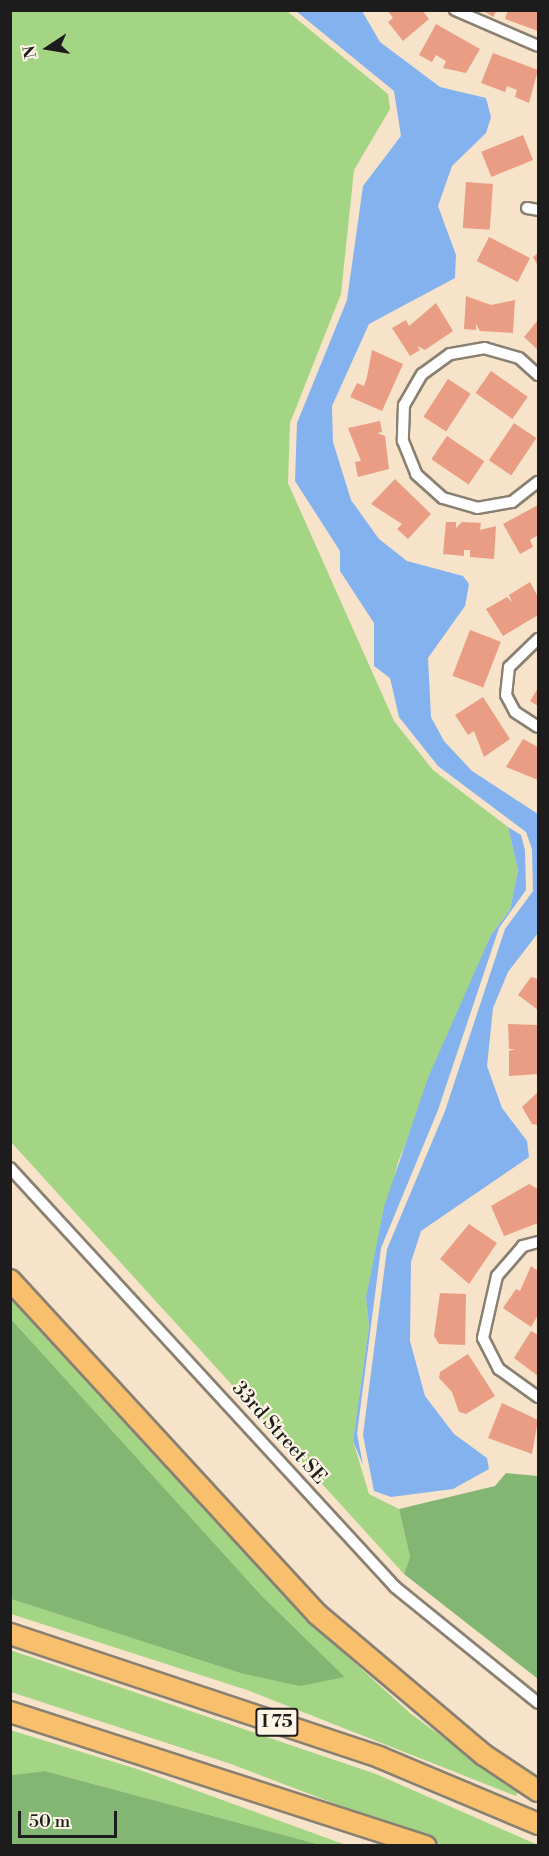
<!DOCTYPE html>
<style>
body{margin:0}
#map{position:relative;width:549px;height:1856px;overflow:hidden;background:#f6e3c9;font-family:"Libre Bodoni",serif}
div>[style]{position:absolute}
.green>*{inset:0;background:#a4d584}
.forest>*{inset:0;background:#83b672}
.water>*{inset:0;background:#83b2ee}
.building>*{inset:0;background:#e89d84;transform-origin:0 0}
.roads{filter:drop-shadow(2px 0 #898072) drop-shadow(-2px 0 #898072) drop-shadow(0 2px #898072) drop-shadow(0 -2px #898072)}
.street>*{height:10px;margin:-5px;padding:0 5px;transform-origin:5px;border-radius:5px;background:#fff}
.highway>*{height:20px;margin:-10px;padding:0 10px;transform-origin:10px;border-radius:10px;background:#f8bf6c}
span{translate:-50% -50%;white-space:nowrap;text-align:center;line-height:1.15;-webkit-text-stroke:4.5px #fcf5e5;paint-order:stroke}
.shield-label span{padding:2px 4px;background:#fcf5e5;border:2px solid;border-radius:4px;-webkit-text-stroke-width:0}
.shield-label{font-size:18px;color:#1c1c1c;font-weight:700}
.street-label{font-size:20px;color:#1c1c1c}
.frame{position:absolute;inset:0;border:12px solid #1c1c1c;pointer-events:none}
.north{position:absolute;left:18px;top:18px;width:60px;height:60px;-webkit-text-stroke:4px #fcf5e5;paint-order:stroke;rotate:258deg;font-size:16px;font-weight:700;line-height:24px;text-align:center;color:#1c1c1c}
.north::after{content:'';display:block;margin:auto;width:21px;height:27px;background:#1c1c1c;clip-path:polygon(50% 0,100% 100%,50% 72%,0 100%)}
.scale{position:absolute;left:18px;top:1811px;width:99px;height:27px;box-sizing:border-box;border:3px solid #1c1c1c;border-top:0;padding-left:8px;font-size:18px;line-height:21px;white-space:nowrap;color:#1c1c1c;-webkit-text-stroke:4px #fcf5e5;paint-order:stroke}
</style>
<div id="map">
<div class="green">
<div style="clip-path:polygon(10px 11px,287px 11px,388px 94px,390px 109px,354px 170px,341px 294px,290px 423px,288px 483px,394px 721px,433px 770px,508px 827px,518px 870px,510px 910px,491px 935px,398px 1162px,366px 1298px,369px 1326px,353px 1441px,369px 1494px,399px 1509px,410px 1557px,404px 1574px,11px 1142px)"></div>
<div style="clip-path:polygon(11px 1291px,325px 1636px,411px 1714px,518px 1792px,516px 1796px,247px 1690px,11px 1614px,11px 1599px,240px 1673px,345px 1677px,262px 1596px,11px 1319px)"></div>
<div style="clip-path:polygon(10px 1650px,376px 1774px,538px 1845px,443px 1845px,231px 1764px,11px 1692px)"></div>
<div style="clip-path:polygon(10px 1730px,137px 1769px,346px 1845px,321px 1845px,45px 1771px,11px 1775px)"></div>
</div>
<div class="forest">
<div style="clip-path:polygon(11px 1319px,262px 1596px,345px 1677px,300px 1686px,240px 1673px,11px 1599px)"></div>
<div style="clip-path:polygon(506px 1473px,538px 1476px,538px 1679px,404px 1574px,410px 1557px,399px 1509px,495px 1486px)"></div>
<div style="clip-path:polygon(45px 1771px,321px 1845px,11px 1845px,11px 1775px)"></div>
</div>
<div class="water">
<div style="clip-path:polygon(296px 11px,362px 11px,380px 42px,440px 87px,486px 98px,491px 117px,486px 133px,452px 166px,438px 206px,456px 255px,455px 278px,369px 324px,332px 406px,333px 442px,351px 500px,379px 539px,407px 561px,463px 576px,469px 584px,465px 606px,428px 658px,431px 717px,444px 741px,472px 771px,538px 814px,538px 933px,508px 972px,493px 1008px,487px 1066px,502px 1108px,527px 1141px,529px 1157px,421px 1231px,411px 1262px,410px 1341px,425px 1396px,454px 1434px,487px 1458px,489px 1469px,453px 1489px,391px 1497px,374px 1491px,363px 1435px,387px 1249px,445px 1111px,505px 929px,533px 891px,532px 849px,526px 832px,438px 766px,399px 717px,390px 678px,374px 666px,374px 623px,340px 571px,340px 551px,295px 481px,297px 423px,347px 300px,363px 186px,401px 136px,394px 91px)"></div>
<div style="clip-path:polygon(508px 827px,521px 835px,525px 850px,526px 890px,499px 928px,438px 1110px,381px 1248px,357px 1434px,363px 1465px,353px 1441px,369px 1326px,366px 1298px,384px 1207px,428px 1078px,491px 935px,510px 910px,518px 870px)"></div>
</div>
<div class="building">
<div style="clip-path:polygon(387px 10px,422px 10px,429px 19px,403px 41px,388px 22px,393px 18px)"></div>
<div style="clip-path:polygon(482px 10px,497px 10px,493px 17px)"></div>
<div style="clip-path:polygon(508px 10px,538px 10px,538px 31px,505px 19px)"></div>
<div style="clip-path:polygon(436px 24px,480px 49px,466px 73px,443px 68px,446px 61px,436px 55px,432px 62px,419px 55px)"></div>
<div style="clip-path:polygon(493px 53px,538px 70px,529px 103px,515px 97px,517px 90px,507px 86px,505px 92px,481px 83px)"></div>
<div style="left:523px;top:135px;width:27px;height:45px;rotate:68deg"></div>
<div style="left:466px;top:182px;width:27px;height:46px;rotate:4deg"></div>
<div style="left:489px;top:237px;width:46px;height:27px;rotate:27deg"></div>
<div style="clip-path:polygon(538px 253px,538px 266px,533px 257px)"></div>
<div style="clip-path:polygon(466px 296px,491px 305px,515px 300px,513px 333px,480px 331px,476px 324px,476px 330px,464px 329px)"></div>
<div style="clip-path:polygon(436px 303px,453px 331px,425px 350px,417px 346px,420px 350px,410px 356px,392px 328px,406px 320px,409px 326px)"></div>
<div style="clip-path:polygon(538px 320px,538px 350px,524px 337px)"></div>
<div style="clip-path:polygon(372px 350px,403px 364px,382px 411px,350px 397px,357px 383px,364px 386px,367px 377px)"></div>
<div style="left:491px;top:371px;width:45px;height:27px;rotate:35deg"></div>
<div style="left:448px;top:379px;width:27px;height:45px;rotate:33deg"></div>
<div style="clip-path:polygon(380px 421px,382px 432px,377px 433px,385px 436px,389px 469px,358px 477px,355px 462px,361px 461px,348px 428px)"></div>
<div style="left:514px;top:423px;width:27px;height:45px;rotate:34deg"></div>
<div style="left:447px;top:436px;width:45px;height:28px;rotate:34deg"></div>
<div style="clip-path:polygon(395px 479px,431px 514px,408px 539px,397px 529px,402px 524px,371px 504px)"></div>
<div style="clip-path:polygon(538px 505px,538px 535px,530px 540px,533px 547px,520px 554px,503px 524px)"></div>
<div style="clip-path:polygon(446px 522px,456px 522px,456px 528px,462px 522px,481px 523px,480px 530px,496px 526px,494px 559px,470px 557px,470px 550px,464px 550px,464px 556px,443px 554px)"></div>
<div style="clip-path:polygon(530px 582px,538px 597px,538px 615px,503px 636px,486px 609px,507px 597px,512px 602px,509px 595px)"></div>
<div style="left:470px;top:630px;width:33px;height:49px;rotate:21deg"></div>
<div style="clip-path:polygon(538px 688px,538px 706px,530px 701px)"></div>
<div style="clip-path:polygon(483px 697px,510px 739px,484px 757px,474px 731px,468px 735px,455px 715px)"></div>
<div style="clip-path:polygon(523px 739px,538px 747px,538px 780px,506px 767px)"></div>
<div style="clip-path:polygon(531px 977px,538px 979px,538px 1010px,518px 995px)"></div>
<div style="clip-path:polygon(508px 1024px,538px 1025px,538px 1074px,509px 1076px,509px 1051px,515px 1049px,509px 1049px)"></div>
<div style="clip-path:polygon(538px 1092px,538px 1125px,532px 1124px,522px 1107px)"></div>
<div style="clip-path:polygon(529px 1184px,538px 1189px,538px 1223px,504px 1236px,491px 1206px)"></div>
<div style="clip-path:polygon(469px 1224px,497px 1243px,469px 1284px,440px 1259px)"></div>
<div style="clip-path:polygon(531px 1266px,538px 1271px,538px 1315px,531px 1327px,503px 1308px,516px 1289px,520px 1291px)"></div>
<div style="clip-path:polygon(440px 1293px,466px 1294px,465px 1345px,439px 1344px,434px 1336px)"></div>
<div style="clip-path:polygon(531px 1331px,538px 1335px,538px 1376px,514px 1358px)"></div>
<div style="clip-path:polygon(468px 1354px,495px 1396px,466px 1414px,459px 1412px,452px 1392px,439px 1378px,440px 1372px)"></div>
<div style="clip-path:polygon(502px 1403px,538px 1420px,532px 1454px,488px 1438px)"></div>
</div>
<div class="roads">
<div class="street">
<div style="left:455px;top:10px;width:90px;rotate:23.4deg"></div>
<div style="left:527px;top:208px;width:11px;rotate:10deg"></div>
<div style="left:538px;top:375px;width:25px;rotate:-138deg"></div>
<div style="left:519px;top:358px;width:35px;rotate:-164deg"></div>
<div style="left:485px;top:348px;width:36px;rotate:170deg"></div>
<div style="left:450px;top:354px;width:34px;rotate:144deg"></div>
<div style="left:422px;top:374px;width:36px;rotate:120deg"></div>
<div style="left:404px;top:405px;width:36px;rotate:92deg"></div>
<div style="left:403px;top:441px;width:35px;rotate:68deg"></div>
<div style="left:416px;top:474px;width:36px;rotate:42deg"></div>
<div style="left:443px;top:498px;width:35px;rotate:16deg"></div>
<div style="left:477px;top:508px;width:36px;rotate:-10deg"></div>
<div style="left:512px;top:502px;width:33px;rotate:-38deg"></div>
<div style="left:538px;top:639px;width:40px;rotate:136deg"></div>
<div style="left:509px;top:667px;width:28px;rotate:96deg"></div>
<div style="left:506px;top:695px;width:19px;rotate:62deg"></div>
<div style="left:515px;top:712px;width:27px;rotate:33deg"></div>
<div style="left:10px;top:1168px;width:569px;rotate:47.42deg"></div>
<div style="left:395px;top:1587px;width:184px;rotate:39deg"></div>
<div style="left:538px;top:1242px;width:16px;rotate:165deg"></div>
<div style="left:523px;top:1246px;width:40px;rotate:131deg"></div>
<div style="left:497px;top:1276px;width:64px;rotate:102.7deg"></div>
<div style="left:483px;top:1338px;width:35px;rotate:63deg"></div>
<div style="left:499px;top:1369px;width:48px;rotate:35.7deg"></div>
</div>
<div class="highway">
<div style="left:10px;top:1280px;width:454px;rotate:47.4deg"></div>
<div style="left:317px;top:1614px;width:219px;rotate:40.2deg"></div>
<div style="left:484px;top:1755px;width:65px;rotate:33.7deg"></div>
<div style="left:10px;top:1634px;width:389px;rotate:18.4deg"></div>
<div style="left:379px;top:1757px;width:173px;rotate:22.8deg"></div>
<div style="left:10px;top:1712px;width:437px;rotate:17.9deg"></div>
</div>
</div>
<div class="shield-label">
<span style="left:277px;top:1722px">I 75</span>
</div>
<div class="street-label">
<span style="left:279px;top:1433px;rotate:48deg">33rd Street SE</span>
</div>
<div class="frame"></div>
<div class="north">N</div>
<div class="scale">50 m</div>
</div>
